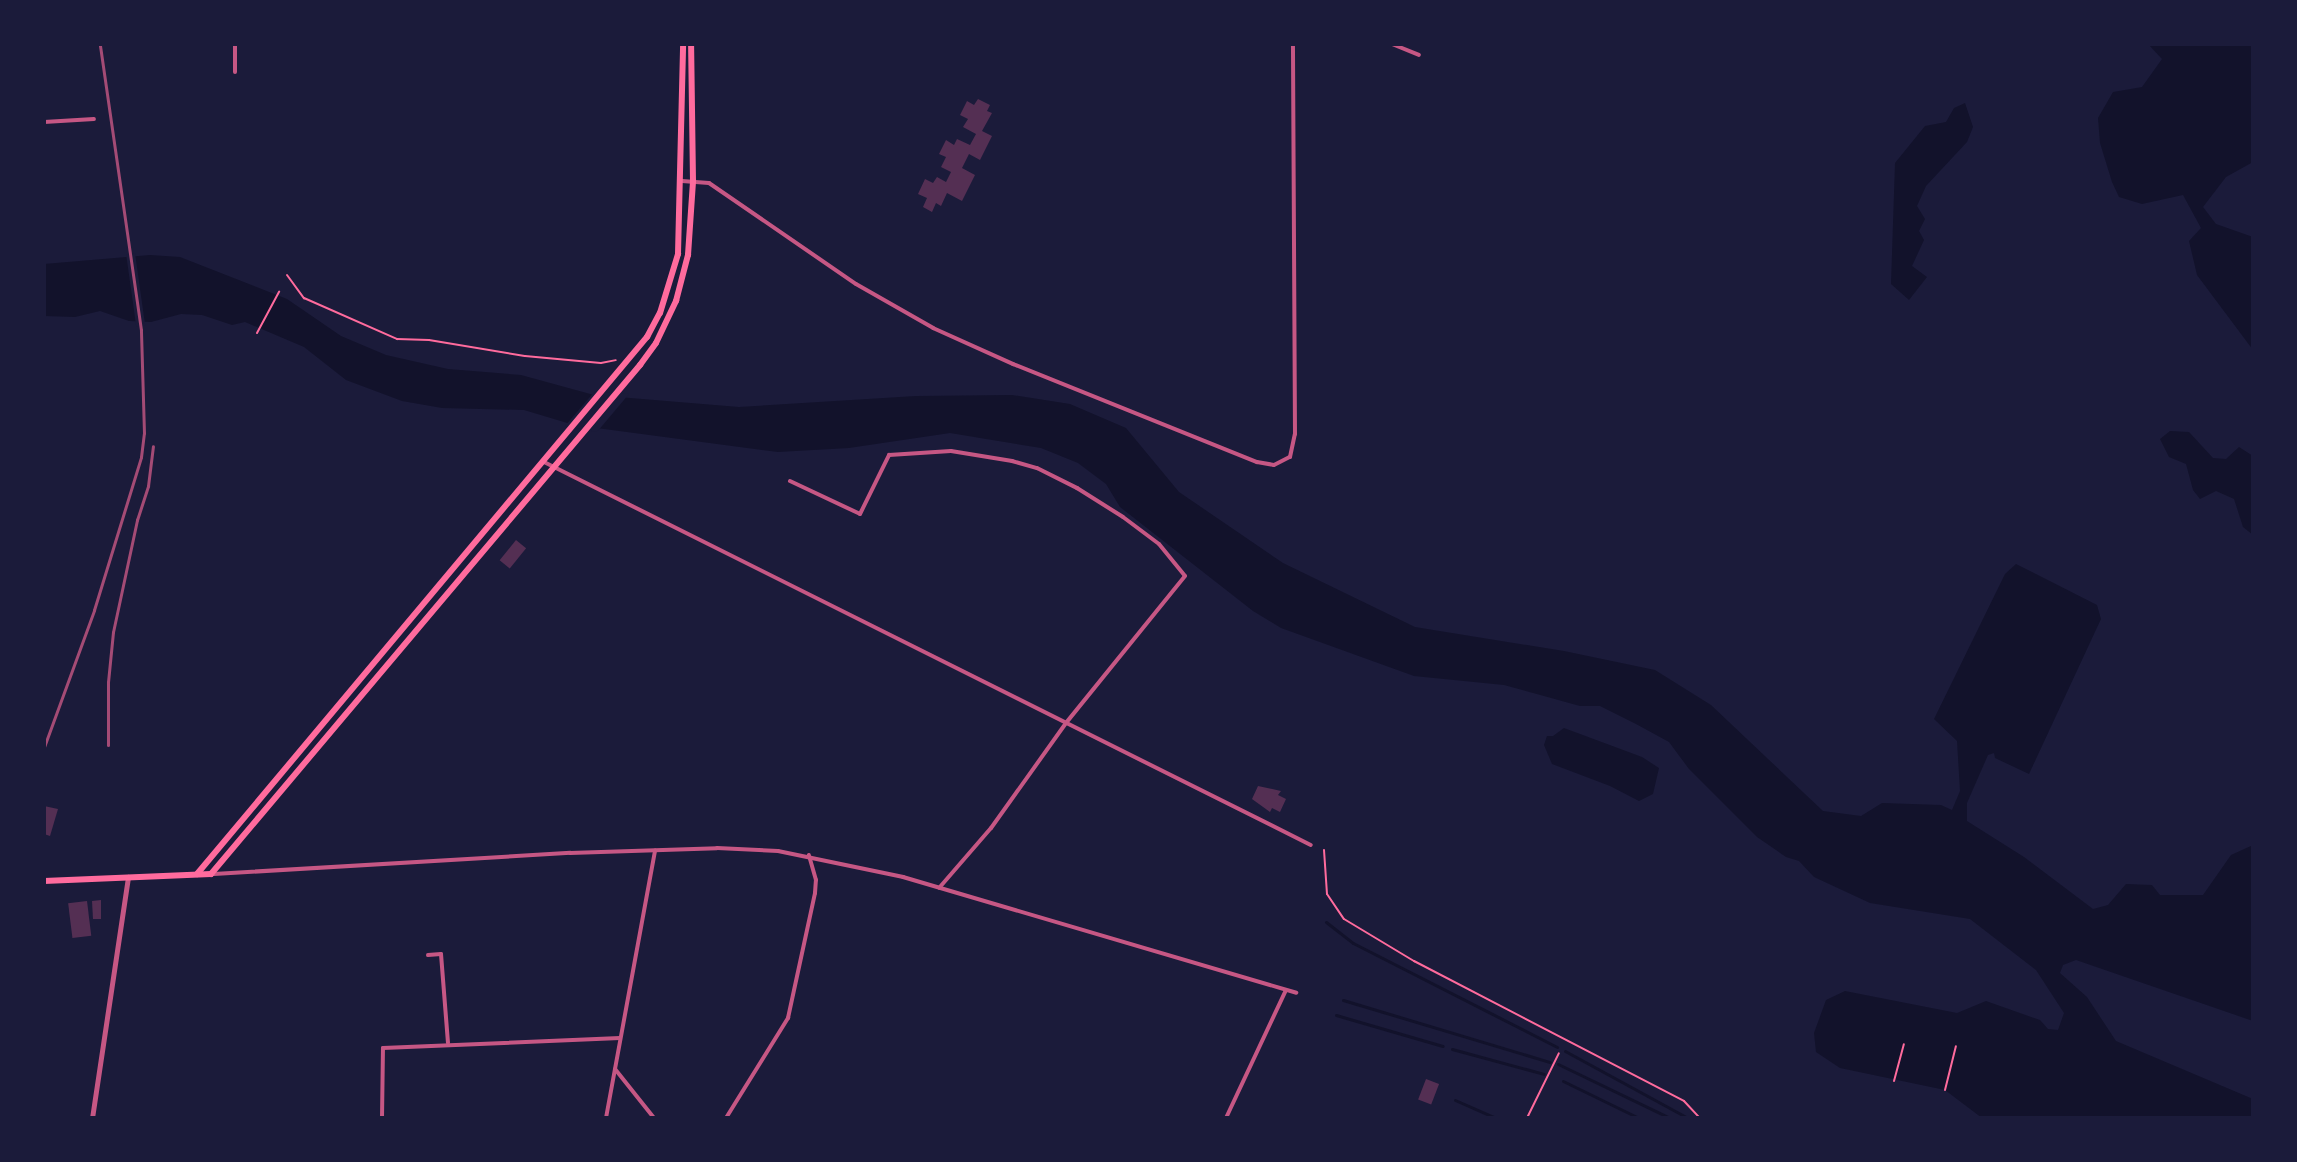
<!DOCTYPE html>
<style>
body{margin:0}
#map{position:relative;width:2297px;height:1162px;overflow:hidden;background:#1b1b3a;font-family:"Nunito Sans",sans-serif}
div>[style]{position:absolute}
.water>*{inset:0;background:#12122b}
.pier>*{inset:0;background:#1b1b3a;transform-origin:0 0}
.stream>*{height:3px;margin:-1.5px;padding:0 1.5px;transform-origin:1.5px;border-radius:1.5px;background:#12122b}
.building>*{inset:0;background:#542f53;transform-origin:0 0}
.path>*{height:2px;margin:-1px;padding:0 1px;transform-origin:1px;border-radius:1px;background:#ff6b9d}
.minor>*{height:4px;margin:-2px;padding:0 2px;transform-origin:2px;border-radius:2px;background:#c65784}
.tertiary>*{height:5px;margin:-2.5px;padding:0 2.5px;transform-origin:2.5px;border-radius:2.5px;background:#c65784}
.secondary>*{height:6px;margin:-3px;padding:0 3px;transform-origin:3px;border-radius:3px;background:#ff6b9d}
.rail>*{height:3px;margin:-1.5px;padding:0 1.5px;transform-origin:1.5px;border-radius:1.5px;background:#a44b75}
span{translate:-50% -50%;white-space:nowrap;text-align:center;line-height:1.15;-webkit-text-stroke:6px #1b1b3a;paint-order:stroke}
.frame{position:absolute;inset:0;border:46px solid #1b1b3a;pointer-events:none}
</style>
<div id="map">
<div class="water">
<div style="clip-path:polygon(2148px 44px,2253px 44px,2253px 162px,2226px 177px,2203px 207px,2216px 224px,2253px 237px,2253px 350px,2197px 275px,2189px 241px,2201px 228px,2183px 195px,2142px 204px,2119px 197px,2112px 182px,2100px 143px,2098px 118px,2113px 92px,2142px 87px,2162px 59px)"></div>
<div style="clip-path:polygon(1965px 103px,1973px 127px,1967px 142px,1926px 186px,1917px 206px,1925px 219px,1919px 231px,1924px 240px,1912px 266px,1927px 277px,1909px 300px,1891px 284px,1895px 163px,1925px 126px,1946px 122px,1954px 108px)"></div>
<div style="clip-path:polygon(150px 255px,180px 257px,287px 299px,341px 336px,386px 355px,448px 369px,521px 375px,594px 395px,739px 407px,916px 396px,1012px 395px,1070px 404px,1126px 428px,1179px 492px,1283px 563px,1415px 627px,1564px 651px,1655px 670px,1711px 705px,1823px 811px,1861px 816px,1882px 803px,1941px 805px,1952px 810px,1960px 791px,1957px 741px,1934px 719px,2005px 574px,2016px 564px,2097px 605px,2101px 619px,2029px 774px,1995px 758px,1994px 753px,1988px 755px,1967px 803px,1967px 821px,2024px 857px,2093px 909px,2108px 905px,2126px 884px,2152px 885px,2160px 895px,2203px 895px,2231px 855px,2253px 845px,2253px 1021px,2076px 960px,2063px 965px,2060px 973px,2087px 997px,2116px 1041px,2253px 1099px,2253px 1118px,1982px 1118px,1945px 1090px,1840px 1068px,1816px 1052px,1814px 1033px,1826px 1000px,1845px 991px,1957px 1013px,1986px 1001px,2040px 1020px,2048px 1029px,2058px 1030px,2064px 1013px,2036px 970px,1970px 919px,1870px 903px,1814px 877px,1799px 861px,1786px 857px,1757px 837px,1689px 769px,1669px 742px,1636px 724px,1600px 706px,1580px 706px,1504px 685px,1414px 676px,1281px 628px,1253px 611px,1120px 507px,1106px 484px,1078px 463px,1041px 448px,950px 433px,849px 448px,778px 452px,574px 425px,524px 410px,442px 408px,402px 401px,346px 380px,304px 347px,245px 322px,232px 325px,202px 315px,181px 314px,151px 322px,129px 321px,100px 311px,75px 317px,44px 316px,44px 264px)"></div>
<div style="clip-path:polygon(2170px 431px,2189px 432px,2213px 458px,2226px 459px,2239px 447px,2253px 456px,2253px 535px,2243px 527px,2234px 499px,2216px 491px,2200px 499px,2193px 490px,2186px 464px,2169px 457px,2160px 439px)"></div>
<div style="clip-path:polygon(1564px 728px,1642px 757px,1659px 768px,1653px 794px,1639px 801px,1610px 786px,1552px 764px,1544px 745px,1547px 736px,1553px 736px)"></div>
</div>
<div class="pier">
<div style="left:135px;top:253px;width:73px;height:9px;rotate:82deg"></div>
<div style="clip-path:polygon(595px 391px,629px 394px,597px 432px,565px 426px)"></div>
</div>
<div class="stream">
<div style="left:1326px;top:922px;width:34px;rotate:38deg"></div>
<div style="left:1353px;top:943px;width:229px;rotate:27deg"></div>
<div style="left:1343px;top:1000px;width:216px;rotate:16.7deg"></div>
<div style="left:1336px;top:1015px;width:111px;rotate:16.2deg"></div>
<div style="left:1452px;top:1049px;width:95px;rotate:15.2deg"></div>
<div style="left:1565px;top:1051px;width:140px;rotate:28.6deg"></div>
<div style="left:1558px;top:1064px;width:124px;rotate:25.7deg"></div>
<div style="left:1563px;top:1081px;width:85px;rotate:26deg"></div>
<div style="left:1455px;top:1100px;width:45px;rotate:23.7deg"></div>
</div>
<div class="building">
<div style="clip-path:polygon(978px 99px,990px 105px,987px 111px,992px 113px,982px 131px,992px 136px,980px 160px,969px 154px,962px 168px,975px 175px,962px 201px,947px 193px,941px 206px,936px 203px,932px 212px,923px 207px,927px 198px,918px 194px,925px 179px,933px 183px,937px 177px,946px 182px,951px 172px,941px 167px,946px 157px,939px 154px,946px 140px,954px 145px,957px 139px,970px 145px,976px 134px,963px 127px,968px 119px,960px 115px,967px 101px,974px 105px)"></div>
<div style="left:516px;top:540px;width:13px;height:26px;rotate:39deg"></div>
<div style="clip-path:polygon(1258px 786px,1281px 791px,1278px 795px,1286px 799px,1280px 812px,1272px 808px,1270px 812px,1252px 799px)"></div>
<div style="clip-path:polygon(44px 806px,58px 809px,50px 836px,44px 834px)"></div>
<div style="clip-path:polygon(101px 900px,101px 919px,93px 919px,92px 901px)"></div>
<div style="left:87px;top:901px;width:35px;height:19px;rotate:83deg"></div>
<div style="left:1426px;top:1079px;width:14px;height:22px;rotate:21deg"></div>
</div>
<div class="path">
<div style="left:287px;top:275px;width:29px;rotate:54deg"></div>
<div style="left:304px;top:298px;width:102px;rotate:23.8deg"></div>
<div style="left:397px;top:339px;width:32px;rotate:2deg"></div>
<div style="left:429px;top:340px;width:97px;rotate:9.5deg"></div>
<div style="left:525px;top:356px;width:76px;rotate:5.3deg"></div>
<div style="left:601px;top:363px;width:15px;rotate:-11deg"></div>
<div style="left:257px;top:333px;width:47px;rotate:-61.8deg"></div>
<div style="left:1324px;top:850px;width:44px;rotate:86.1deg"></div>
<div style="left:1327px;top:894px;width:30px;rotate:56deg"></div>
<div style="left:1344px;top:919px;width:82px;rotate:31deg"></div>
<div style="left:1414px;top:961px;width:304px;rotate:27.4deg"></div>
<div style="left:1684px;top:1101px;width:23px;rotate:47deg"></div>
<div style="left:1894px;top:1081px;width:38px;rotate:-75deg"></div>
<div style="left:1945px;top:1090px;width:45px;rotate:-76deg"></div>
<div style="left:1527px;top:1118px;width:72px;rotate:-63.8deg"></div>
</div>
<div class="minor">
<div style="left:1392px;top:44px;width:29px;rotate:22deg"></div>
<div style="left:235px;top:72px;width:28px;rotate:-90deg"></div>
<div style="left:44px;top:122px;width:50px;rotate:-3.4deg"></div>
<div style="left:682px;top:181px;width:27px;rotate:4deg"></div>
<div style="left:709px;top:183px;width:178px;rotate:34.5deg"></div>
<div style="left:856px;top:284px;width:89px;rotate:29.7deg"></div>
<div style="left:933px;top:328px;width:88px;rotate:24.2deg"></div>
<div style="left:1013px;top:364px;width:263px;rotate:21.9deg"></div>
<div style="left:1257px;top:462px;width:17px;rotate:10deg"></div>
<div style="left:1274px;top:465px;width:18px;rotate:-27deg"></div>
<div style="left:1290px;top:457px;width:24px;rotate:-78deg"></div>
<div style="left:1295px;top:434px;width:390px;rotate:-90.3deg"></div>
<div style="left:544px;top:462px;width:857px;rotate:26.54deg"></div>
<div style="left:790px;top:481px;width:77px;rotate:25.2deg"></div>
<div style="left:860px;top:514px;width:66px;rotate:-63.8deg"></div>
<div style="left:889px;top:455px;width:62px;rotate:-3.7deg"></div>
<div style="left:951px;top:451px;width:62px;rotate:9.3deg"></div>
<div style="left:1012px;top:461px;width:26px;rotate:16deg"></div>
<div style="left:1037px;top:468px;width:45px;rotate:26.6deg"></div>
<div style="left:1077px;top:488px;width:54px;rotate:32.2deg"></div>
<div style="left:1123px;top:517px;width:45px;rotate:36.9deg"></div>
<div style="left:1159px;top:544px;width:41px;rotate:50.9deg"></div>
<div style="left:1185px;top:576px;width:189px;rotate:129deg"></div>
<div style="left:1066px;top:723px;width:129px;rotate:125.5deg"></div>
<div style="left:991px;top:828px;width:79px;rotate:130.9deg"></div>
<div style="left:214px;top:874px;width:357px;rotate:-3.4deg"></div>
<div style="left:570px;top:853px;width:147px;rotate:-1.9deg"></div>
<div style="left:717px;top:848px;width:61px;rotate:2.8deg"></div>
<div style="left:778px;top:851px;width:128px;rotate:11.7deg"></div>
<div style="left:903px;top:877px;width:410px;rotate:16.4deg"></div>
<div style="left:428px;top:955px;width:13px;rotate:-4deg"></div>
<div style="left:441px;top:954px;width:89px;rotate:85.5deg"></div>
<div style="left:615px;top:1069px;width:63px;rotate:51.5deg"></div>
<div style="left:382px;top:1118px;width:70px;rotate:-89.2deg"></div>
<div style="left:383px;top:1048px;width:237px;rotate:-2.4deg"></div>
<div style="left:606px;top:1118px;width:272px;rotate:-79.6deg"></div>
<div style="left:726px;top:1118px;width:118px;rotate:-58.2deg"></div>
<div style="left:788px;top:1018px;width:128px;rotate:-77.8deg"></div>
<div style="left:815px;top:893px;width:13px;rotate:-86deg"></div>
<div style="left:816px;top:880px;width:26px;rotate:-106deg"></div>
<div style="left:1226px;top:1118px;width:141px;rotate:-64.9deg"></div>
</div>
<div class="tertiary">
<div style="left:92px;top:1118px;width:244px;rotate:-81.5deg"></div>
</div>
<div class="secondary">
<div style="left:197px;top:874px;width:701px;rotate:-50.04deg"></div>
<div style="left:647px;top:337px;width:27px;rotate:-62deg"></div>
<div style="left:660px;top:313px;width:62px;rotate:-73deg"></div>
<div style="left:678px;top:254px;width:210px;rotate:-88.6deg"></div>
<div style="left:44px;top:881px;width:167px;rotate:-2.4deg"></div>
<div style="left:211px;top:874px;width:666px;rotate:-49.87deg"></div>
<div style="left:640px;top:365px;width:27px;rotate:-54deg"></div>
<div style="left:656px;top:343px;width:47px;rotate:-64.5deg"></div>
<div style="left:676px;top:301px;width:48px;rotate:-75.4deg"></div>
<div style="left:688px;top:255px;width:74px;rotate:-86.1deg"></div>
<div style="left:693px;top:181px;width:137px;rotate:-90.8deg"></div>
</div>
<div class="rail">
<div style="left:108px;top:745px;width:63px;rotate:-90deg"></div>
<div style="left:108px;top:682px;width:50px;rotate:-84.3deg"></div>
<div style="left:113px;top:632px;width:115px;rotate:-77.9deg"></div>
<div style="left:137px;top:520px;width:36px;rotate:-72deg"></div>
<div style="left:148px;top:486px;width:40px;rotate:-82.9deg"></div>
<div style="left:44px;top:747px;width:146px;rotate:-69.9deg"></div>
<div style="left:94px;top:610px;width:160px;rotate:-72.9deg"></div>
<div style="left:141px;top:457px;width:24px;rotate:-83deg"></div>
<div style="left:144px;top:433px;width:103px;rotate:-91.7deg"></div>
<div style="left:141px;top:330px;width:289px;rotate:-98.2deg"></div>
</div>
<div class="frame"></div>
</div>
